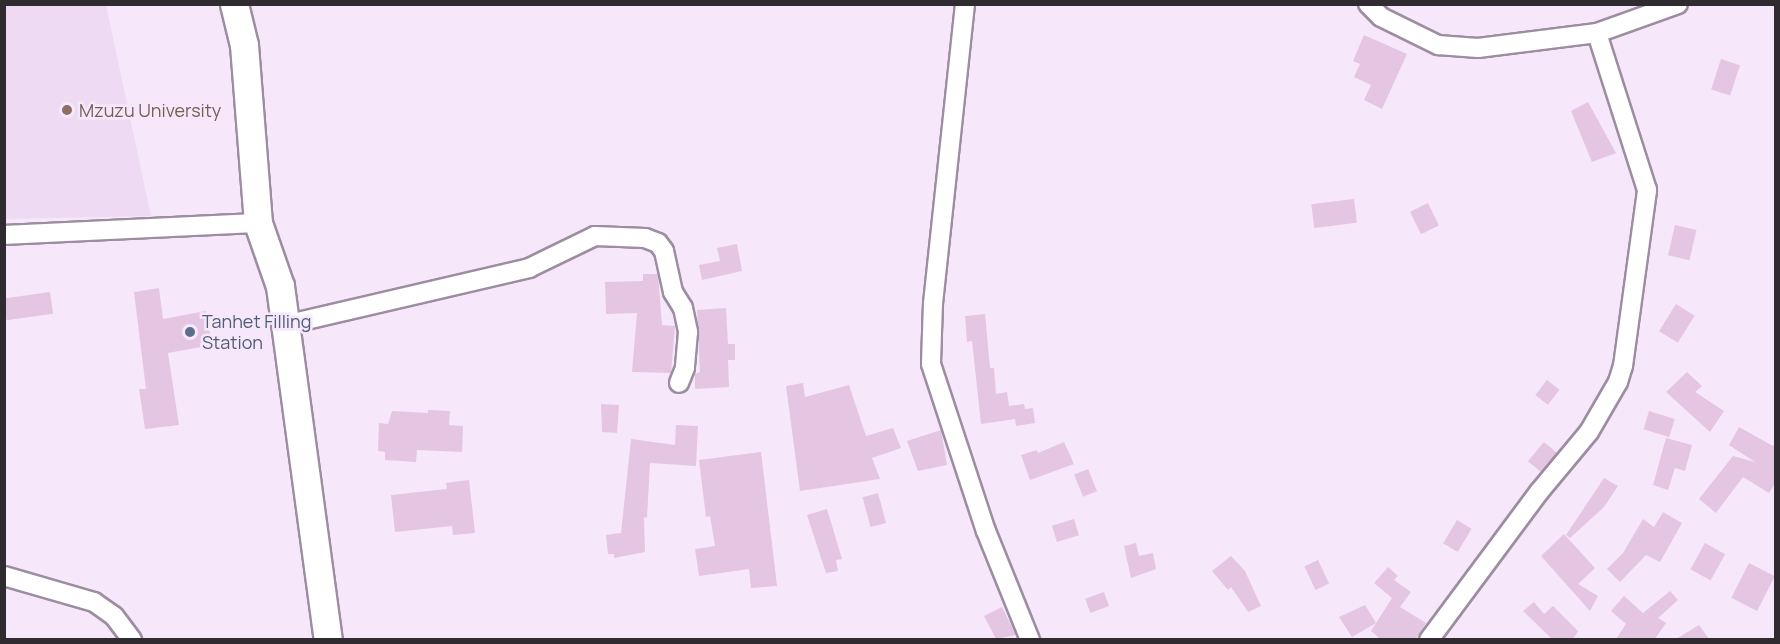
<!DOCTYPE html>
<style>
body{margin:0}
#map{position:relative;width:1780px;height:644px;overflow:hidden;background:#f7e7fb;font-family:Manrope,sans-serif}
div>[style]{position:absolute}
.built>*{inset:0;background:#efdaf4}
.building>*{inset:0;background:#e4c6e2;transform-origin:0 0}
.roads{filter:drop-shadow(2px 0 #9c8da0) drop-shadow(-2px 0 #9c8da0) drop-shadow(0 2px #9c8da0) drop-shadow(0 -2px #9c8da0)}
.minor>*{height:18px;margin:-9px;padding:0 9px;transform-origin:9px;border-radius:9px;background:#fff}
.highway>*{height:27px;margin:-13.5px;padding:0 13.5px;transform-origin:13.5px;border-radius:13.5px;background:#fff}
.dots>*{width:16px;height:16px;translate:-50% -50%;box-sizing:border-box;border:3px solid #f7e7fb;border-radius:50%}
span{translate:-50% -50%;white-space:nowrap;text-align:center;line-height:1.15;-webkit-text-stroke:5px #f7e7fb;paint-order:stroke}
.education-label{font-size:18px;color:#785e54}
.left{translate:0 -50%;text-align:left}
.service-label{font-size:18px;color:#4e5e75}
.frame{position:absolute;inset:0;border:6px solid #302a31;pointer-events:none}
</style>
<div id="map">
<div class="built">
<div style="clip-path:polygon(4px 5px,106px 5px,151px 216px,5px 219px)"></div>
</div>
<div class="building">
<div style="clip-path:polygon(1364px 35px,1407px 54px,1382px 109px,1364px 100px,1371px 85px,1354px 77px,1360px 64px,1353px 61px)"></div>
<div style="left:1721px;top:59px;width:20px;height:32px;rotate:18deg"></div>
<div style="clip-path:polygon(1588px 102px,1616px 153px,1592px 162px,1571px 111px)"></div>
<div style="left:1354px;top:199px;width:24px;height:43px;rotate:83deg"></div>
<div style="left:1428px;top:203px;width:25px;height:20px;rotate:64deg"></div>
<div style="left:1675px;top:225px;width:22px;height:31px;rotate:13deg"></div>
<div style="clip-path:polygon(737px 244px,742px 271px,702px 280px,699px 265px,720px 261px,717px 248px)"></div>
<div style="clip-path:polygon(643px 274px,658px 274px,662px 325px,675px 326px,671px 373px,632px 372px,637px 313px,606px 314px,605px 282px,643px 281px)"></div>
<div style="clip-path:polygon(159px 288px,163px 319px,206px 311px,212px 345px,168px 353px,179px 425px,145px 429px,139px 389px,146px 389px,134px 292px)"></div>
<div style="left:50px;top:292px;width:22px;height:47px;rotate:82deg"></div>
<div style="left:1676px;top:304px;width:22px;height:32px;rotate:32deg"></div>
<div style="clip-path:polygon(726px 308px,728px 344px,735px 344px,735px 360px,728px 360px,729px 387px,695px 389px,695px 374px,700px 372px,697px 310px)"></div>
<div style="clip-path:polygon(985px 314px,990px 368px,994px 368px,996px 394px,1007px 392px,1009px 406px,1024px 404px,1025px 409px,1033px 408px,1035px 423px,1016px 426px,1015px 419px,981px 424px,972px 341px,967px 342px,965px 316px)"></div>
<div style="clip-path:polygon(1687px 372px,1702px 386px,1695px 392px,1724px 411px,1710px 432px,1666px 392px)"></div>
<div style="left:1547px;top:380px;width:16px;height:19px;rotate:38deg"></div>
<div style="clip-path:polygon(803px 383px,805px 397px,849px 385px,866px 436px,893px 428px,901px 448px,872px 458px,880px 479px,800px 491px,786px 386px)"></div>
<div style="clip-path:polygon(601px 404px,619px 405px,617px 433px,602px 432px)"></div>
<div style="clip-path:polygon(428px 410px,450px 411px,449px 425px,463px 426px,462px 452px,417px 450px,416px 462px,385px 460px,385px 452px,378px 451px,379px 423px,388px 424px,392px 411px,428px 413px)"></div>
<div style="left:1649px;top:411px;width:27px;height:19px;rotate:17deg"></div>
<div style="clip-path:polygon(676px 425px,698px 426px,696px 466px,650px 463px,647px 518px,644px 517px,645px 552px,614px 558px,614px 554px,608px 554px,606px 535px,621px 533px,631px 439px,675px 445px)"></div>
<div style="clip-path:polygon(1739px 427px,1773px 446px,1776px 442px,1776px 482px,1769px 493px,1743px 477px,1716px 513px,1699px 499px,1733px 456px,1755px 462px,1729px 445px)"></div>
<div style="clip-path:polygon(941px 430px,947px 465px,918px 471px,907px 441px)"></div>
<div style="clip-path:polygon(1666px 438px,1692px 445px,1685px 471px,1675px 468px,1668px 490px,1653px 485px)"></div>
<div style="clip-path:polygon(1064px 442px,1074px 464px,1030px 480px,1021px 455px,1037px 450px,1038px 453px)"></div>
<div style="left:1544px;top:442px;width:17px;height:25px;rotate:40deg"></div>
<div style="clip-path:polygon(761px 452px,777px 586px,751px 588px,749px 569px,699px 576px,695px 549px,715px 546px,710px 516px,706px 517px,699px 460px)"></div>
<div style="left:1088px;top:469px;width:24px;height:15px;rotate:68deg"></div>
<div style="clip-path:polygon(1604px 478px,1618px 486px,1604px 507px,1570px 538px,1566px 535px)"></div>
<div style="clip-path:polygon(469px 480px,475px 533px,453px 535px,452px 526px,395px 532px,391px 495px,447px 489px,446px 483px)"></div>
<div style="left:878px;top:493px;width:31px;height:16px;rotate:75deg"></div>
<div style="clip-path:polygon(827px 509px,842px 559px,836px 560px,838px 571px,826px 573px,807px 515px)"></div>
<div style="clip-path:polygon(1663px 512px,1682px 523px,1660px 562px,1646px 555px,1620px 582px,1607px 569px,1623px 553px,1643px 519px,1654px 527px)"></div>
<div style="left:1074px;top:519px;width:17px;height:23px;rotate:73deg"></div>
<div style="left:1457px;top:520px;width:17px;height:27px;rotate:31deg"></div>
<div style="clip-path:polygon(1564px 534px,1595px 568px,1578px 584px,1598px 596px,1590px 611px,1541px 556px)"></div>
<div style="clip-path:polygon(1136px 543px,1139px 556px,1153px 553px,1156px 569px,1131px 578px,1124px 546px)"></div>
<div style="left:1705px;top:543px;width:23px;height:30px;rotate:29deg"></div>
<div style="clip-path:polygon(1231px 556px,1245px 571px,1261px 606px,1248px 612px,1231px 587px,1228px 590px,1212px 571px)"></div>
<div style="left:1318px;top:560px;width:26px;height:15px;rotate:65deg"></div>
<div style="left:1749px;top:563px;width:29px;height:39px;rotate:27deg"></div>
<div style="clip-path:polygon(1388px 567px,1398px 576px,1394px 580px,1411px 592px,1400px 607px,1426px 623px,1416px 639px,1380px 639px,1371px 631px,1392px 598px,1374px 583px)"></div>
<div style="clip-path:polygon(1670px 591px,1678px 600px,1658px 618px,1666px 623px,1655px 639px,1616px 639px,1626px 624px,1611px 611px,1624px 596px,1643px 613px)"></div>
<div style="left:1104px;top:592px;width:15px;height:20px;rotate:70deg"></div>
<div style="clip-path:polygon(1534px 602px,1544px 614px,1553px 606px,1578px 631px,1573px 639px,1552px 639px,1523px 611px)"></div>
<div style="clip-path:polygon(1365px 605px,1376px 623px,1352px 637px,1339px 617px)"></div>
<div style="clip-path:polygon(1002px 607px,1016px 635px,996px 639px,984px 616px)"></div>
<div style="clip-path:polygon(1699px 625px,1709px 639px,1676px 639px)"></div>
</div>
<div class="roads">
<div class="minor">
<div style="left:965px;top:4px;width:301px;rotate:96.1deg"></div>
<div style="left:933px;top:303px;width:61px;rotate:91.9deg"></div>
<div style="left:931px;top:364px;width:176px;rotate:71.8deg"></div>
<div style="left:986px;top:531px;width:118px;rotate:68deg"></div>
<div style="left:1368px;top:4px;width:18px;rotate:45deg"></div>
<div style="left:1381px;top:17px;width:64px;rotate:26.2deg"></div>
<div style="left:1438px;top:45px;width:40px;rotate:4.3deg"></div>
<div style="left:1478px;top:48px;width:120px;rotate:-7.2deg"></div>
<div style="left:1597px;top:33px;width:86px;rotate:-19.7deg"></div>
<div style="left:4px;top:235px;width:254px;rotate:-2.7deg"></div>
<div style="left:285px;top:325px;width:251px;rotate:-13.1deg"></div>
<div style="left:529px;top:268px;width:73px;rotate:-25.9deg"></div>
<div style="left:595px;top:236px;width:50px;rotate:2.3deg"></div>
<div style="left:645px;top:238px;width:14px;rotate:21deg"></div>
<div style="left:658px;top:243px;width:10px;rotate:53deg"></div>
<div style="left:664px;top:251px;width:42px;rotate:77.6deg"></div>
<div style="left:673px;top:292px;width:19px;rotate:58deg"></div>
<div style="left:683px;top:308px;width:25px;rotate:78deg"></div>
<div style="left:688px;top:332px;width:36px;rotate:95deg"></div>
<div style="left:685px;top:368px;width:16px;rotate:112deg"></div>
<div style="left:4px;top:576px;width:94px;rotate:16.1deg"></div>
<div style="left:94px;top:602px;width:24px;rotate:35deg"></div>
<div style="left:114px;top:616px;width:30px;rotate:53deg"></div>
<div style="left:1429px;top:640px;width:184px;rotate:-53.4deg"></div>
<div style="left:1539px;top:492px;width:78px;rotate:-50.2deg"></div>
<div style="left:1589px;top:432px;width:58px;rotate:-59.9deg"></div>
<div style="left:1618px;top:382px;width:17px;rotate:-73deg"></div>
<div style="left:1623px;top:366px;width:178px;rotate:-82.2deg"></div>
<div style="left:1647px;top:190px;width:165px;rotate:-107.7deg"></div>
</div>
<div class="highway">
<div style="left:234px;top:4px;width:42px;rotate:76.3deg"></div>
<div style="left:244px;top:45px;width:179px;rotate:85.5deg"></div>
<div style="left:258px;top:223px;width:67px;rotate:70.8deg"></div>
<div style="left:280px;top:286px;width:357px;rotate:82.3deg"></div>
</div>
</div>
<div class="dots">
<div style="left:67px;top:110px;background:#8d6e63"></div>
<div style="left:190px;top:332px;background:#5c6f8a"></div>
</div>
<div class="education-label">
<span class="left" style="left:79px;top:110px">Mzuzu University</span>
</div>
<div class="service-label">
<span class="left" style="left:202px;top:332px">Tanhet Filling<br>Station</span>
</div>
<div class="frame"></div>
</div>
